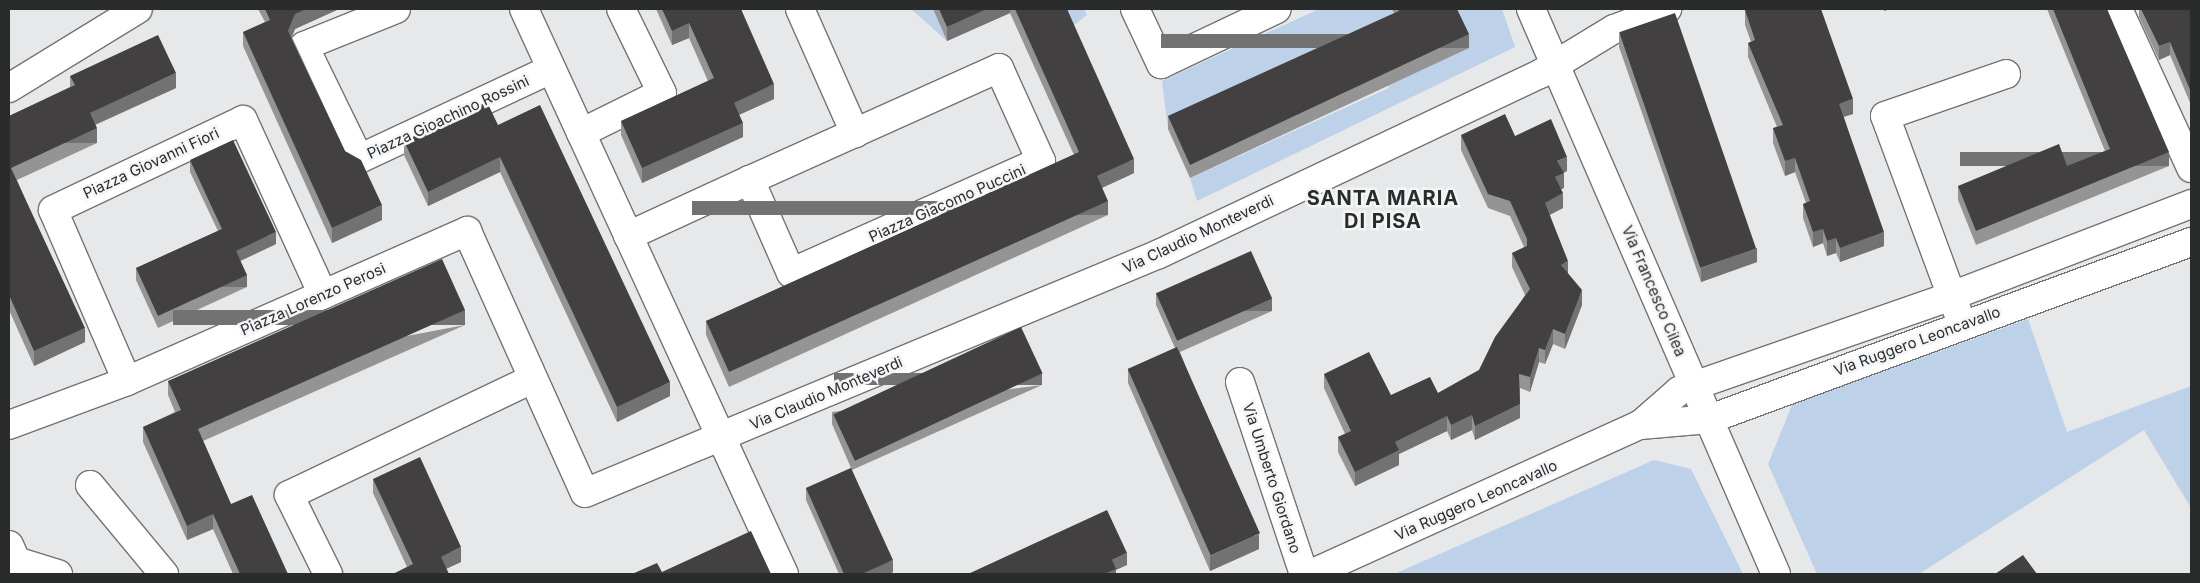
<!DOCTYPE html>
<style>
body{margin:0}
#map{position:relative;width:2200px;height:583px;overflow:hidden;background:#e6e8ea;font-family:Inter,sans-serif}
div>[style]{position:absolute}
.green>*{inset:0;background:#bdd2e9}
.roads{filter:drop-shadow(1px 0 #727375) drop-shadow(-1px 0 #727375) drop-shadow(0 1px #727375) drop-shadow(0 -1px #727375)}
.minor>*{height:28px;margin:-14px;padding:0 14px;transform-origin:14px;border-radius:14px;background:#fff}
.major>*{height:28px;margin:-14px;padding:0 14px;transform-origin:14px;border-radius:14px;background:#fff}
.wall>*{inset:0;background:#949495}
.shaded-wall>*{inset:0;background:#737273;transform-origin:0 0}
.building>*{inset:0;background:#424040;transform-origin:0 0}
span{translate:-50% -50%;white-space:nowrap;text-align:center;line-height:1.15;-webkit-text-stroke:5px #f4f5f7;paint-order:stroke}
.street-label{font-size:15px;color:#2a2b2b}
.district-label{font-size:20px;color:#2a2b2b;font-weight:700;letter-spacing:1px}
.frame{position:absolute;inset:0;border:10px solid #2a2b2b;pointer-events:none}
</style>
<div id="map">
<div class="green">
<div style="clip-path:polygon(911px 9px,933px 9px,947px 41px)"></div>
<div style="clip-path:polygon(1060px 9px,1084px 9px,1087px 15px,1069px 29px)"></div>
<div style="clip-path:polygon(1319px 9px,1502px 9px,1515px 47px,1197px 201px,1190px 178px,1389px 88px,1367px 39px,1168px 129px,1162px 81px)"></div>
<div style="clip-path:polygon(2028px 319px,2067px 432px,2191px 386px,2191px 508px,2144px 430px,1919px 574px,1817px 574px,1768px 464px,1792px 405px)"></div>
<div style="clip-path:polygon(1654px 460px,1691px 469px,1743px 574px,1394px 574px)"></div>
</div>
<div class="roads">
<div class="minor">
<div style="left:396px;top:9px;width:99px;rotate:158.1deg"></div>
<div style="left:304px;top:46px;width:126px;rotate:64deg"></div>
<div style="left:359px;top:159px;width:212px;rotate:-25.1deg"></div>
<div style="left:524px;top:9px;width:622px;rotate:65.29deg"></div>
<div style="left:800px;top:9px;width:136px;rotate:66.1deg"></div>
<div style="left:1135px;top:9px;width:61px;rotate:64.7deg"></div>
<div style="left:1161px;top:64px;width:128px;rotate:-25.4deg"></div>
<div style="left:1531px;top:9px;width:616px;rotate:66.56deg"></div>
<div style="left:2118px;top:9px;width:175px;rotate:65.3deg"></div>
<div style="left:581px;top:133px;width:90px;rotate:-26.3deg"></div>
<div style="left:662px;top:93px;width:93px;rotate:-116deg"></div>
<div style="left:628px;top:236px;width:134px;rotate:-24.7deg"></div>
<div style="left:750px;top:180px;width:273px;rotate:-24.2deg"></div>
<div style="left:999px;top:68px;width:102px;rotate:65.7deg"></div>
<div style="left:1041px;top:161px;width:274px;rotate:155.9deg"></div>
<div style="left:791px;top:273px;width:102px;rotate:-113.8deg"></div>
<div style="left:1958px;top:313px;width:210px;rotate:-110.3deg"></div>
<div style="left:1885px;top:116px;width:128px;rotate:-19.1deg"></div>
<div style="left:127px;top:381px;width:186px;rotate:-113.4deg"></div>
<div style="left:53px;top:210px;width:210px;rotate:-25.3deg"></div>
<div style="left:243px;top:120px;width:192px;rotate:65.4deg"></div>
<div style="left:1240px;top:382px;width:202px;rotate:71.6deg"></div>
<div style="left:9px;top:425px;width:126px;rotate:-20.4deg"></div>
<div style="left:127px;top:381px;width:372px;rotate:-23.8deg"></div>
<div style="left:467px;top:231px;width:287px;rotate:65.8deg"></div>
<div style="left:585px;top:493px;width:622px;rotate:-22.61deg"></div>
<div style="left:1159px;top:254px;width:421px;rotate:-25.3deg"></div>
<div style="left:1540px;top:74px;width:87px;rotate:-31.3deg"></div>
<div style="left:1614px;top:29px;width:57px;rotate:-20.7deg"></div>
<div style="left:1640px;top:425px;width:52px;rotate:-41.1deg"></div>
<div style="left:1679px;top:391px;width:291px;rotate:-19.2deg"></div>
<div style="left:1954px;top:295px;width:254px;rotate:-21deg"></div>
<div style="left:90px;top:485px;width:116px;rotate:50.3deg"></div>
<div style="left:16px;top:561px;width:44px;rotate:17.2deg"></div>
<div style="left:328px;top:574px;width:88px;rotate:-116.3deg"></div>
<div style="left:289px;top:495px;width:269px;rotate:-25.5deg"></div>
<div style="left:1311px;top:574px;width:361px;rotate:-24.4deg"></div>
<div style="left:1640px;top:425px;width:70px;rotate:-4.9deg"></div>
<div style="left:1710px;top:419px;width:513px;rotate:-20.2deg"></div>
</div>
<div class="major">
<div style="left:9px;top:88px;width:151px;rotate:-31.5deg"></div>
<div style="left:9px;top:545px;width:17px;rotate:66deg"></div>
<div style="left:16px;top:561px;width:14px;rotate:120deg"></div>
</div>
</div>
<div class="wall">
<div style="clip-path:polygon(258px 9px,339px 9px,295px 29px,292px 37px,345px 151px,382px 220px,332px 243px,243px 46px,243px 32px,265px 22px)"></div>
<div style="clip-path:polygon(656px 9px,741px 9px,774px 99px,739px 115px,743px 137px,642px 183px,621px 135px,621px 121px,708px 81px,689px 38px,672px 45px)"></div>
<div style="clip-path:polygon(933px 9px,1067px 9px,1134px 173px,1102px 188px,1108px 215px,729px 387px,706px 335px,706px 321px,1074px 155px,1010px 13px,947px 41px)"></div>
<div style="clip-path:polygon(1392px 9px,1457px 9px,1469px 48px,1190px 178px,1168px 129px,1168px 116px,1394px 13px)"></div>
<div style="clip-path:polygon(2047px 9px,2107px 9px,2169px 166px,1976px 245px,1958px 200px,1958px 186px,2067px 166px,2105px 151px)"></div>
<div style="clip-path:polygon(2139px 9px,2191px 9px,2191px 105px,2170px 55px,2159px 60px,2139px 17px)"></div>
<div style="clip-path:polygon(1745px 10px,1853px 114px,1844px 117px,1884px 246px,1840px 262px,1836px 253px,1827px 256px,1823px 243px,1813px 247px,1803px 218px,1803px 204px,1806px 203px,1795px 172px,1785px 176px,1773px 143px,1773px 128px,1777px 127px,1748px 57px,1748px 43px,1751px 42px,1745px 25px)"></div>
<div style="clip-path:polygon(1619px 33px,1757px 262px,1701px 282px,1619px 47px)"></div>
<div style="clip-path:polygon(70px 76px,176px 88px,95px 125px,97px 143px,17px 180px,85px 342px,34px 366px,9px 310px,9px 116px,70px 87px)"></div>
<div style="clip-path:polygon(498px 125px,670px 396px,617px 422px,500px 172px,428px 206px,404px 155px,404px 141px)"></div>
<div style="clip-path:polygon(1461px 135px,1515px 136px,1567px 171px,1563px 173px,1564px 188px,1561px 189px,1563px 208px,1550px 215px,1568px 273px,1582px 305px,1565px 349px,1553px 344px,1545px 364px,1539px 362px,1530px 392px,1520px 388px,1520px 418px,1475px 440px,1472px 430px,1451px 440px,1447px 431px,1399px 454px,1399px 465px,1355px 486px,1338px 452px,1338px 437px,1345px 434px,1324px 388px,1324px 374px,1391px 395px,1438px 393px,1479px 370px,1525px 295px,1512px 267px,1512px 253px,1524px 247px,1510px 216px,1488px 208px,1461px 150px)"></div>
<div style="clip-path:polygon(190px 160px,276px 244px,240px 261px,247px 287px,158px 328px,136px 280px,136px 268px,218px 231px,190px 172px)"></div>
<div style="clip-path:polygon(1156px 293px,1272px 311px,1180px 352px,1259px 549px,1210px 571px,1128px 383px,1128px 369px,1175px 348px,1156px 305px)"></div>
<div style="clip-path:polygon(465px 325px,203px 441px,231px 504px,288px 574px,233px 574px,213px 529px,187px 540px,143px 442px,143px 427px,175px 412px,168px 395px,168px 381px)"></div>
<div style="clip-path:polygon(1042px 385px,852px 470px,893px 572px,889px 574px,839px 574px,806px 500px,806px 488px,851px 468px,832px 424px,832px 412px)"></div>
<div style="clip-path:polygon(373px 479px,461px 562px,446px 569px,449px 574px,395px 574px,395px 573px,407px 567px,373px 493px)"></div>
</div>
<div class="shaded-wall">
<div style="clip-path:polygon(307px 9px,339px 9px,295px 29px,288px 45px,288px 31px,295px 14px)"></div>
<div style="clip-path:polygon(987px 9px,1010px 9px,1010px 13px,947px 41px,947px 27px)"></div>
<div style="clip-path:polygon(1884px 9px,1891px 9px,1884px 11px)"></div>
<div style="clip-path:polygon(689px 23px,689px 38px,672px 45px,672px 31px)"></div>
<div style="left:1469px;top:34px;width:14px;height:308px;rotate:90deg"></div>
<div style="clip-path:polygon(2170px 42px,2170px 55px,2159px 60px,2159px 46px)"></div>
<div style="clip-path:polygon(176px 73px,176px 88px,90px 127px,90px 113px)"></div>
<div style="clip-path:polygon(774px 84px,774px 99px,734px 117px,734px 103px)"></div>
<div style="clip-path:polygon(1853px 99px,1853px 114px,1839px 118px,1839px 104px)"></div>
<div style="clip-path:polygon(743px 123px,743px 137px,642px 183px,642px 168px)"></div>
<div style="left:97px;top:128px;width:15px;height:95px;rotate:90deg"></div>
<div style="left:2169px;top:152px;width:14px;height:209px;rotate:90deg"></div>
<div style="clip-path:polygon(500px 157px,500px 172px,428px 206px,428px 192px)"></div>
<div style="clip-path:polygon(1567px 157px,1567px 171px,1557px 176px,1557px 161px)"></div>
<div style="clip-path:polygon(1795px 158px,1795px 172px,1785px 176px,1785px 161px)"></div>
<div style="clip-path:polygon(1134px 159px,1134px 173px,1097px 190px,1097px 176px)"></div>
<div style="clip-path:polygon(1564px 173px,1564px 188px,1555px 192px,1555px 177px)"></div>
<div style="clip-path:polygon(1563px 193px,1563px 208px,1545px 217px,1545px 203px)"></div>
<div style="left:1108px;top:201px;width:14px;height:416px;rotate:90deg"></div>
<div style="clip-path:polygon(382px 205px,382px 220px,332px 243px,332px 228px)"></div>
<div style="clip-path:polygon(1823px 229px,1823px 243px,1813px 247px,1813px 232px)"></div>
<div style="clip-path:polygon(276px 232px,276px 244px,236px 263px,236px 251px)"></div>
<div style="clip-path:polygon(1884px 232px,1884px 246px,1840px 262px,1840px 248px)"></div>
<div style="clip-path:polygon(1836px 238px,1836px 253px,1827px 256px,1827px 241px)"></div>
<div style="clip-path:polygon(1757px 248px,1757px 262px,1701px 282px,1701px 268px)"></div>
<div style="clip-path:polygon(1568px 261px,1568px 275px,1561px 265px)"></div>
<div style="left:247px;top:275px;width:12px;height:98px;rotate:90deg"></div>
<div style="clip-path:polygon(1582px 290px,1582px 305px,1565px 349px,1565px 334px)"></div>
<div style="left:1272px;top:299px;width:12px;height:103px;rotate:90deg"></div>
<div style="left:465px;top:310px;width:15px;height:292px;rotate:90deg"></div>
<div style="clip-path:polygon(85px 328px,85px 342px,34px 366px,34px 351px)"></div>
<div style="clip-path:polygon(1553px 329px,1553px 344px,1545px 364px,1545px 350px)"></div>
<div style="clip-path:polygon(1539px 348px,1539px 362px,1530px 392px,1530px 377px)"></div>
<div style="left:1042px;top:373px;width:12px;height:208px;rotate:90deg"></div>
<div style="clip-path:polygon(670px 382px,670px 396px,617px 422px,617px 407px)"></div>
<div style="clip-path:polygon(1520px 404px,1520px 418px,1475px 440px,1475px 426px)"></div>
<div style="clip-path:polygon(1472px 415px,1472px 430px,1451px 440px,1451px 425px)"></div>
<div style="clip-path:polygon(1447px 416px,1447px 431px,1399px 454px,1399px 465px,1355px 486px,1355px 472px,1395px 442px)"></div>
<div style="clip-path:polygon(213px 514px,213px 529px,187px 540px,187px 526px)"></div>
<div style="clip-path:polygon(1259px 534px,1259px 549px,1210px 571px,1210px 556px)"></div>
<div style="clip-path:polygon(461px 547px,461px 562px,441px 571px,441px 557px)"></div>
<div style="clip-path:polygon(1127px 553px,1127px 565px,1116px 570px,1116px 574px,1104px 574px,1112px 560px)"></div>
<div style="clip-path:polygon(893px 560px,893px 572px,889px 574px,862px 574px)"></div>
</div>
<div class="building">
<div style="clip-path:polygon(265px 9px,307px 9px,295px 14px,288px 31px,345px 151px,361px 160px,382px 205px,332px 228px,243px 32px,270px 20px)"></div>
<div style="clip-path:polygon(662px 9px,741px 9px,774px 84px,734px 103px,743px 123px,642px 168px,621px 121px,714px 78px,689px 23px,672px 31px)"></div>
<div style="clip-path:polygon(939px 9px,987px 9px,947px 27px)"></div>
<div style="clip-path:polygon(1015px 9px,1067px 9px,1134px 159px,1097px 176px,1108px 201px,729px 372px,706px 321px,1079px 152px)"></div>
<div style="clip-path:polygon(1398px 9px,1457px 9px,1469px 34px,1190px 165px,1168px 116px,1399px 11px)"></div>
<div style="clip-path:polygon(1749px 9px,1821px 9px,1853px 99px,1839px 104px,1884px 232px,1840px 248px,1836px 238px,1827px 241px,1823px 229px,1813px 232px,1803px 204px,1810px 201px,1795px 158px,1785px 161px,1773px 128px,1783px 125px,1748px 43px,1755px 40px,1745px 10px)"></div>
<div style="clip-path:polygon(2053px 9px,2107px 9px,2169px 152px,1976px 231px,1958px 186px,2059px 144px,2067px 166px,2110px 149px)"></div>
<div style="clip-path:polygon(2141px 9px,2191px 9px,2191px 92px,2170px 42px,2159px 46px)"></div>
<div style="left:1675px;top:13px;width:249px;height:59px;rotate:71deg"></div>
<div style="clip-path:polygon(158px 35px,176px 73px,90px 113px,97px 128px,11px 168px,85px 328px,34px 351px,9px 295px,9px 116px,75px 85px,70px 76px)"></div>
<div style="clip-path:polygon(487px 102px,498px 125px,540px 105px,670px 382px,617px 407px,500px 157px,428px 192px,404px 141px)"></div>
<div style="clip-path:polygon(1505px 114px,1515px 136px,1551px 119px,1567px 157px,1557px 161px,1564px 173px,1555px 177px,1563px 193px,1545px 203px,1568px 261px,1561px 265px,1582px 290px,1565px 334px,1553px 329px,1545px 350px,1539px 348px,1530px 377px,1519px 374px,1520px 404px,1475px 426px,1472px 415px,1451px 425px,1447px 416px,1395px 442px,1399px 450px,1355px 472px,1338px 437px,1351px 431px,1324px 374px,1369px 352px,1391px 395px,1430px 377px,1438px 393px,1479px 370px,1495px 337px,1530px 289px,1512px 253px,1527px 246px,1527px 239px,1510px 201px,1488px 194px,1461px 135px)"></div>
<div style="clip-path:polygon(233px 140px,276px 232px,236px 251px,247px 275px,158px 316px,136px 268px,222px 229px,190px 160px)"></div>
<div style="left:1251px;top:251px;width:52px;height:104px;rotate:66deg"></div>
<div style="clip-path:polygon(442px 259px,465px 310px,198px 429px,231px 504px,252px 495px,288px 574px,240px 574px,213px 514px,187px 526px,143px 427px,181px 410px,168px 381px)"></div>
<div style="left:1021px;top:327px;width:51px;height:207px;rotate:65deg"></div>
<div style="left:1177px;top:347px;width:204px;height:54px;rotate:66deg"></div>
<div style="clip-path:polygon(420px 457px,461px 547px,441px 557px,449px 574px,396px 574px,395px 573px,413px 564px,373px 479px)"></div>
<div style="clip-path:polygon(851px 468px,893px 560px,862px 574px,844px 574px,806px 488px)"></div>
<div style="clip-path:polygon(1107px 510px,1127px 553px,1112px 560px,1116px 569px,1104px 574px,968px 574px)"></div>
<div style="clip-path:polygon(751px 531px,771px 574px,632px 574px,657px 563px,662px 572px)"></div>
<div style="clip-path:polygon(2023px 555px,2037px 574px,1995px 574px)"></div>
</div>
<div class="street-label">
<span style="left:448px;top:117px;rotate:-25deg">Piazza Gioachino Rossini</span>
<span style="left:151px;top:163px;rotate:-25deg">Piazza Giovanni Fiori</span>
<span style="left:947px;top:203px;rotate:-24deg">Piazza Giacomo Puccini</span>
<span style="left:1198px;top:234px;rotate:-25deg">Via Claudio Monteverdi</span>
<span style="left:1654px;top:291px;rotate:67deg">Via Francesco Cilea</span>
<span style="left:313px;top:299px;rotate:-24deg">Piazza Lorenzo Perosi</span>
<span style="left:1917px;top:341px;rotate:-20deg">Via Ruggero Leoncavallo</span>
<span style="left:826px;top:393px;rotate:-23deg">Via Claudio Monteverdi</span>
<span style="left:1272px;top:478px;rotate:72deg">Via Umberto Giordano</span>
<span style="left:1476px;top:500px;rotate:-24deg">Via Ruggero Leoncavallo</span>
</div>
<div class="district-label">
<span style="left:1383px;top:210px">SANTA MARIA<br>DI PISA</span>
</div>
<div class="frame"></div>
</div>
